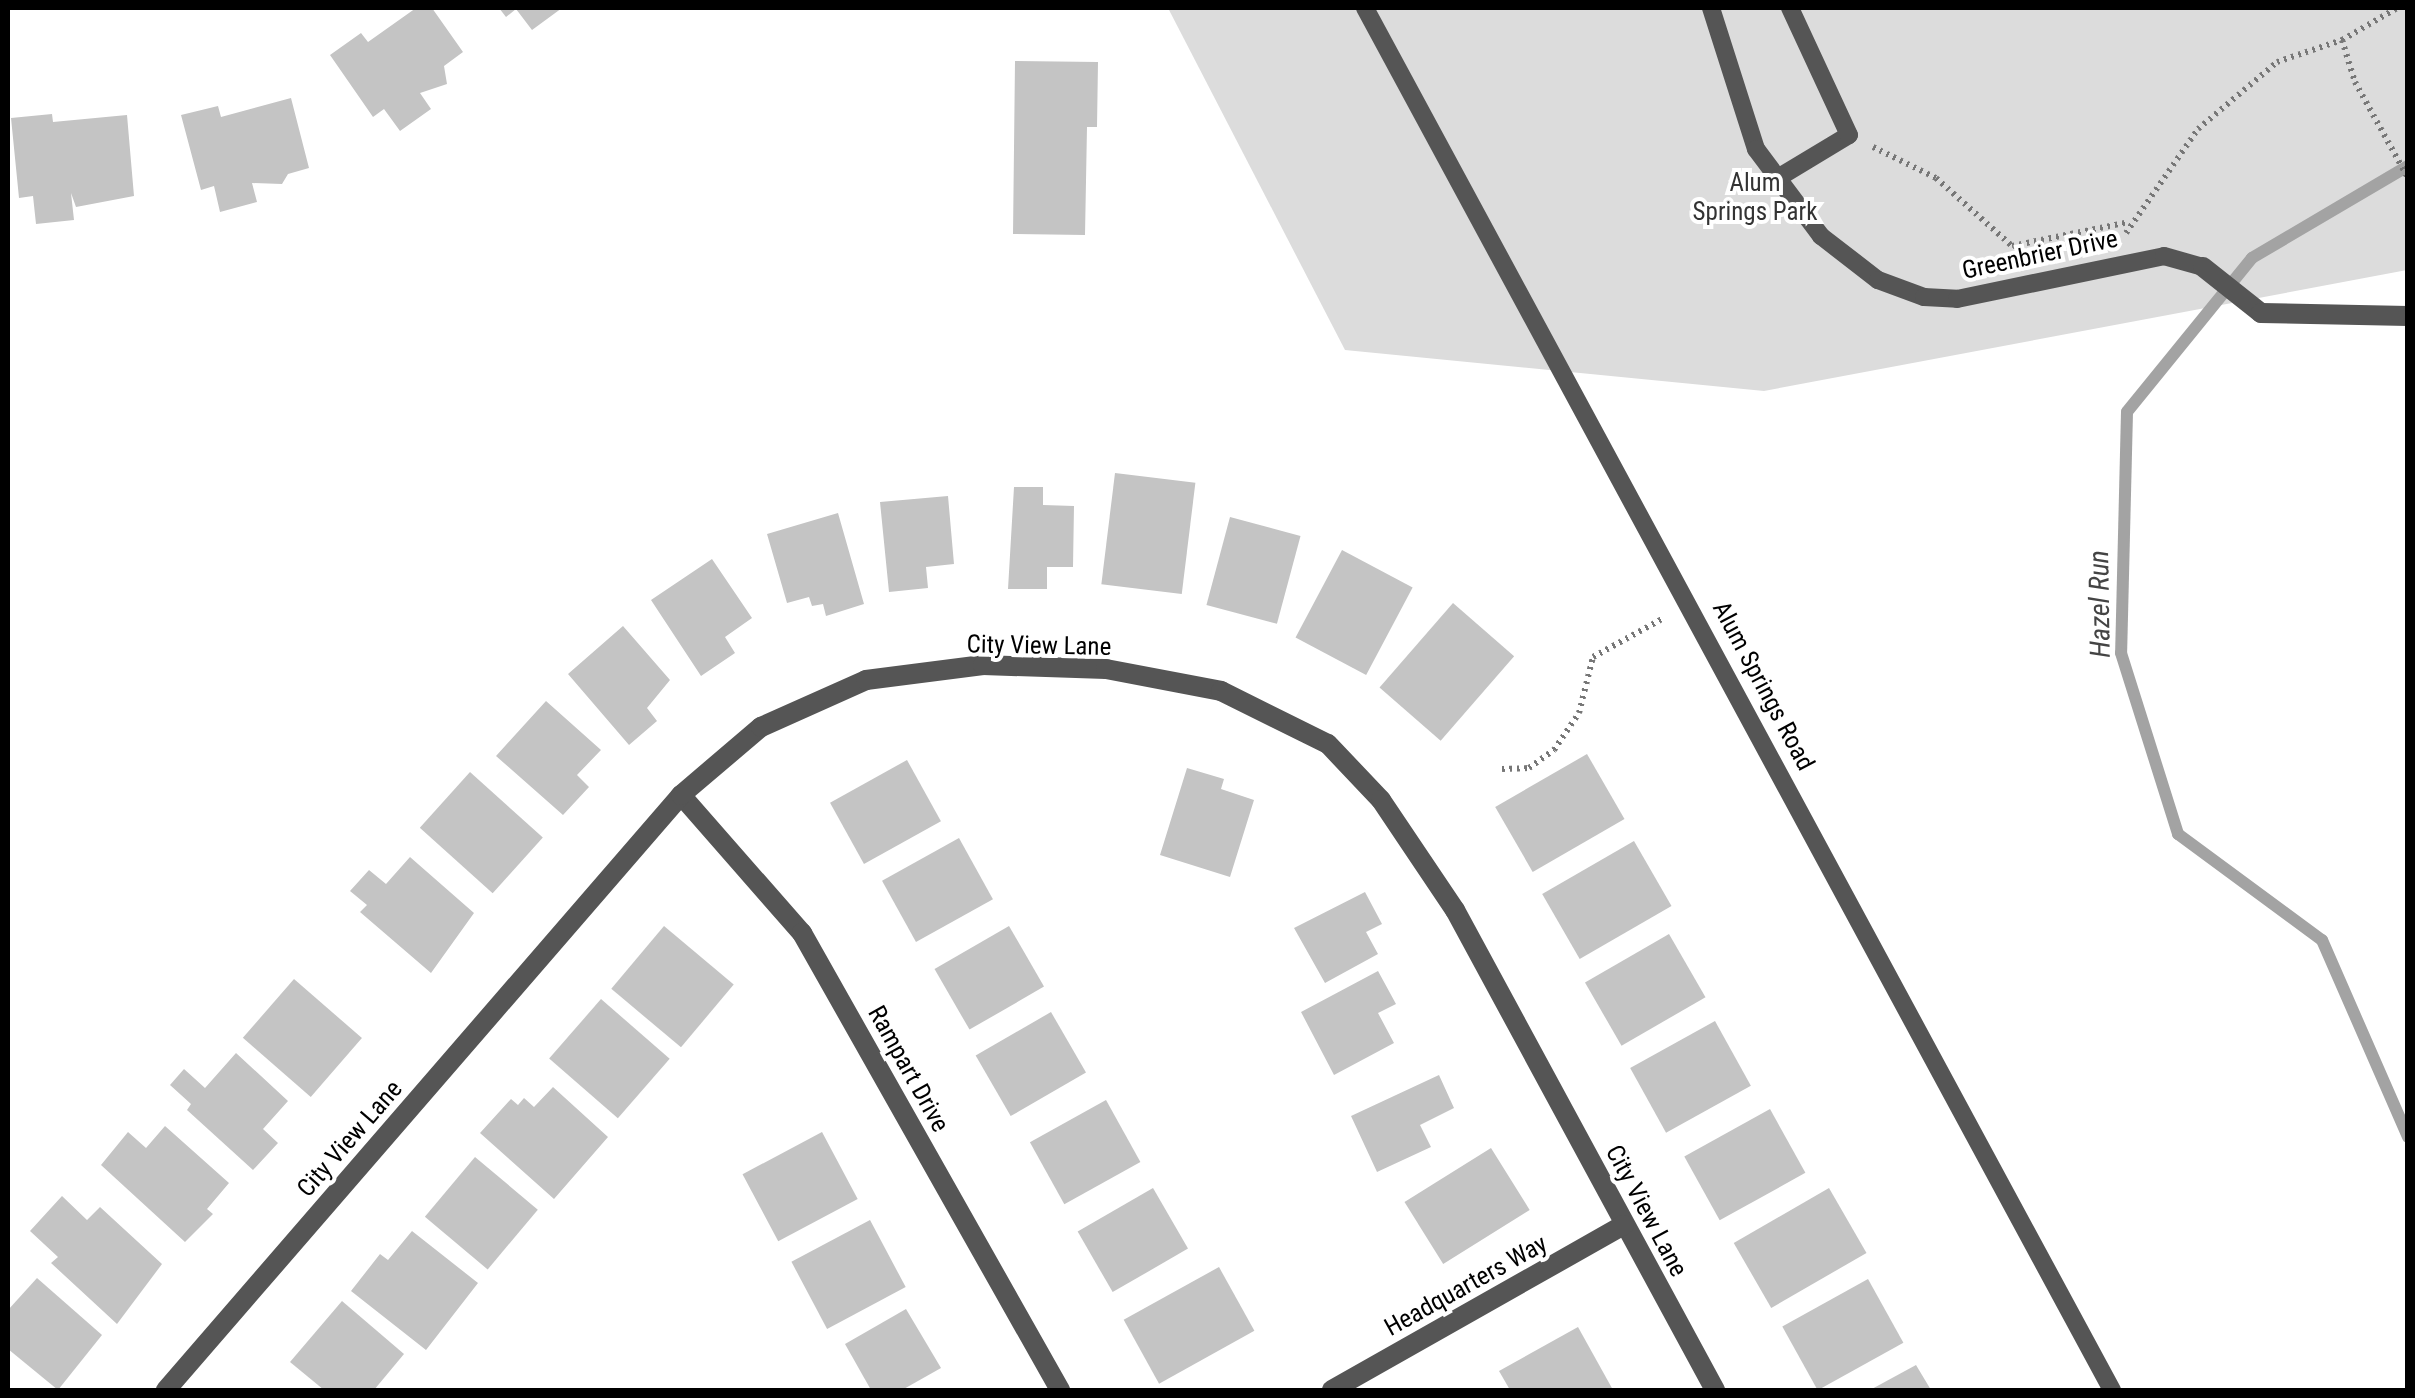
<!DOCTYPE html>
<style>
body{margin:0}
#map{position:relative;width:2415px;height:1398px;overflow:hidden;background:#fff;font-family:"Roboto Condensed",sans-serif}
div>[style]{position:absolute}
.green>*{inset:0;background:#dcdcdc}
.stream>*{height:12px;margin:-6px;padding:0 6px;transform-origin:6px;border-radius:6px;background:#a3a3a3}
.building>*{inset:0;background:#c4c4c4;transform-origin:0 0}
.path>*{height:6px;margin-top:-3px;transform-origin:0;background:repeating-linear-gradient(90deg,#777 0 2.5px,transparent 0 7.5px)}
.lane>*{height:18px;margin:-9px;padding:0 9px;transform-origin:9px;border-radius:9px;background:#555}
.street>*{height:20px;margin:-10px;padding:0 10px;transform-origin:10px;border-radius:10px;background:#555}
span{translate:-50% -50%;white-space:nowrap;text-align:center;line-height:1.15;-webkit-text-stroke:8px #fff;paint-order:stroke}
.park-label{font-size:25px;color:#333}
.street-label{font-size:25px;color:#000}
.water-label{font-size:28px;color:#444;font-style:italic}
.frame{position:absolute;inset:0;border:10px solid #000;pointer-events:none}
</style>
<div id="map">
<div class="green">
<div style="clip-path:polygon(1168px 8px,2407px 8px,2407px 270px,1764px 391px,1345px 350px)"></div>
</div>
<div class="stream">
<div style="left:2408px;top:166px;width:181px;rotate:149.5deg"></div>
<div style="left:2252px;top:258px;width:198px;rotate:129.1deg"></div>
<div style="left:2127px;top:412px;width:241px;rotate:91.4deg"></div>
<div style="left:2121px;top:653px;width:190px;rotate:72.5deg"></div>
<div style="left:2178px;top:834px;width:179px;rotate:36.4deg"></div>
<div style="left:2322px;top:940px;width:215px;rotate:66.4deg"></div>
</div>
<div class="building">
<div style="clip-path:polygon(416px 8px,432px 8px,463px 52px,444px 66px,447px 84px,420px 93px,431px 109px,400px 131px,384px 109px,373px 117px,330px 55px,361px 33px,368px 42px)"></div>
<div style="clip-path:polygon(499px 8px,562px 8px,532px 30px,516px 9px,506px 17px)"></div>
<div style="clip-path:polygon(1015px 61px,1098px 62px,1097px 127px,1087px 127px,1085px 235px,1013px 234px)"></div>
<div style="clip-path:polygon(291px 98px,309px 168px,288px 174px,282px 184px,252px 183px,257px 202px,220px 212px,214px 186px,201px 190px,181px 115px,218px 106px,221px 117px)"></div>
<div style="clip-path:polygon(52px 114px,53px 122px,127px 115px,134px 196px,76px 207px,71px 193px,74px 220px,36px 224px,33px 196px,19px 198px,11px 118px)"></div>
<div style="left:1115px;top:473px;width:81px;height:112px;rotate:7deg"></div>
<div style="clip-path:polygon(1014px 487px,1043px 487px,1043px 505px,1074px 506px,1073px 567px,1047px 567px,1047px 589px,1008px 589px)"></div>
<div style="clip-path:polygon(948px 496px,954px 564px,926px 567px,928px 588px,889px 592px,880px 502px)"></div>
<div style="clip-path:polygon(838px 513px,864px 604px,826px 616px,823px 604px,812px 606px,809px 597px,787px 603px,767px 534px)"></div>
<div style="left:1230px;top:517px;width:73px;height:91px;rotate:15deg"></div>
<div style="left:1342px;top:550px;width:80px;height:99px;rotate:28deg"></div>
<div style="clip-path:polygon(712px 559px,752px 618px,725px 637px,735px 653px,701px 676px,651px 600px)"></div>
<div style="left:1453px;top:603px;width:81px;height:112px;rotate:41deg"></div>
<div style="clip-path:polygon(623px 626px,670px 680px,647px 708px,657px 721px,629px 745px,568px 674px)"></div>
<div style="clip-path:polygon(546px 701px,601px 750px,577px 775px,589px 787px,563px 815px,496px 756px)"></div>
<div style="left:1587px;top:754px;width:75px;height:106px;rotate:60deg"></div>
<div style="left:907px;top:760px;width:70px;height:88px;rotate:61deg"></div>
<div style="clip-path:polygon(1187px 768px,1224px 779px,1221px 789px,1254px 800px,1230px 877px,1160px 855px)"></div>
<div style="left:470px;top:772px;width:98px;height:75px;rotate:42deg"></div>
<div style="left:959px;top:838px;width:70px;height:88px;rotate:61deg"></div>
<div style="left:1634px;top:841px;width:75px;height:106px;rotate:60deg"></div>
<div style="clip-path:polygon(410px 857px,474px 913px,431px 973px,360px 912px,367px 905px,350px 891px,369px 870px,386px 884px)"></div>
<div style="clip-path:polygon(1365px 892px,1382px 924px,1366px 932px,1378px 954px,1325px 983px,1294px 928px)"></div>
<div style="left:664px;top:926px;width:91px;height:82px;rotate:40deg"></div>
<div style="left:1009px;top:926px;width:70px;height:86px;rotate:60deg"></div>
<div style="left:1669px;top:934px;width:73px;height:97px;rotate:60deg"></div>
<div style="clip-path:polygon(1378px 971px,1396px 1004px,1378px 1013px,1394px 1043px,1334px 1075px,1301px 1012px)"></div>
<div style="left:294px;top:979px;width:90px;height:78px;rotate:41deg"></div>
<div style="left:601px;top:999px;width:91px;height:79px;rotate:41deg"></div>
<div style="left:1051px;top:1012px;width:70px;height:87px;rotate:60deg"></div>
<div style="left:1715px;top:1021px;width:74px;height:97px;rotate:61deg"></div>
<div style="clip-path:polygon(236px 1053px,288px 1101px,263px 1129px,278px 1143px,253px 1170px,187px 1110px,191px 1104px,170px 1085px,184px 1069px,205px 1088px)"></div>
<div style="clip-path:polygon(1439px 1075px,1454px 1108px,1420px 1125px,1431px 1147px,1377px 1172px,1351px 1116px)"></div>
<div style="clip-path:polygon(553px 1087px,608px 1137px,554px 1199px,480px 1133px,511px 1099px,518px 1105px,524px 1098px,534px 1107px)"></div>
<div style="left:1106px;top:1100px;width:71px;height:87px;rotate:61deg"></div>
<div style="left:1770px;top:1109px;width:73px;height:98px;rotate:61deg"></div>
<div style="clip-path:polygon(165px 1126px,229px 1183px,207px 1209px,213px 1214px,185px 1242px,101px 1165px,128px 1132px,146px 1148px)"></div>
<div style="left:822px;top:1132px;width:76px;height:90px;rotate:62deg"></div>
<div style="left:1491px;top:1148px;width:73px;height:102px;rotate:58deg"></div>
<div style="left:475px;top:1157px;width:82px;height:78px;rotate:40deg"></div>
<div style="left:1153px;top:1188px;width:70px;height:87px;rotate:60deg"></div>
<div style="left:1829px;top:1188px;width:75px;height:110px;rotate:60deg"></div>
<div style="clip-path:polygon(62px 1196px,87px 1220px,100px 1207px,162px 1264px,117px 1324px,51px 1263px,58px 1257px,30px 1231px)"></div>
<div style="left:870px;top:1220px;width:76px;height:89px;rotate:62deg"></div>
<div style="clip-path:polygon(412px 1231px,478px 1283px,426px 1350px,351px 1291px,380px 1254px,388px 1260px)"></div>
<div style="left:1219px;top:1267px;width:73px;height:109px;rotate:61deg"></div>
<div style="clip-path:polygon(37px 1278px,102px 1335px,58px 1390px,8px 1349px,8px 1310px)"></div>
<div style="left:1868px;top:1279px;width:73px;height:98px;rotate:61deg"></div>
<div style="clip-path:polygon(342px 1301px,404px 1354px,374px 1390px,324px 1390px,290px 1362px)"></div>
<div style="clip-path:polygon(906px 1309px,941px 1368px,902px 1390px,871px 1390px,845px 1344px)"></div>
<div style="clip-path:polygon(1578px 1327px,1613px 1390px,1510px 1390px,1499px 1371px)"></div>
<div style="clip-path:polygon(1916px 1365px,1931px 1390px,1870px 1390px)"></div>
</div>
<div class="path">
<div style="left:2342px;top:40px;width:44px;rotate:72.8deg"></div>
<div style="left:2355px;top:82px;width:110px;rotate:61.1deg"></div>
<div style="left:1873px;top:147px;width:70px;rotate:26.2deg"></div>
<div style="left:1936px;top:178px;width:102px;rotate:41.8deg"></div>
<div style="left:2012px;top:246px;width:119px;rotate:-11.6deg"></div>
<div style="left:2126px;top:233px;width:126px;rotate:-55.3deg"></div>
<div style="left:2198px;top:129px;width:104px;rotate:-40.3deg"></div>
<div style="left:2277px;top:62px;width:69px;rotate:-18.7deg"></div>
<div style="left:2342px;top:40px;width:64px;rotate:-30.2deg"></div>
<div style="left:1502px;top:769px;width:27px;rotate:-2deg"></div>
<div style="left:1529px;top:768px;width:31px;rotate:-36deg"></div>
<div style="left:1554px;top:750px;width:45px;rotate:-56deg"></div>
<div style="left:1579px;top:713px;width:58px;rotate:-76deg"></div>
<div style="left:1593px;top:657px;width:79px;rotate:-28.8deg"></div>
</div>
<div class="lane">
<div style="left:1365px;top:8px;width:1571px;rotate:61.61deg"></div>
<div style="left:1711px;top:8px;width:148px;rotate:72.3deg"></div>
<div style="left:1756px;top:149px;width:109px;rotate:53.2deg"></div>
<div style="left:1821px;top:236px;width:72px;rotate:37.7deg"></div>
<div style="left:1878px;top:280px;width:49px;rotate:20.3deg"></div>
<div style="left:1924px;top:297px;width:33px;rotate:3deg"></div>
<div style="left:1957px;top:299px;width:211px;rotate:-11.7deg"></div>
<div style="left:2164px;top:256px;width:41px;rotate:15.8deg"></div>
<div style="left:1776px;top:179px;width:85px;rotate:-31.1deg"></div>
<div style="left:1849px;top:135px;width:140px;rotate:-114.9deg"></div>
</div>
<div class="street">
<div style="left:2203px;top:267px;width:74px;rotate:38.4deg"></div>
<div style="left:2261px;top:313px;width:147px;rotate:1.2deg"></div>
<div style="left:681px;top:795px;width:184px;rotate:48.8deg"></div>
<div style="left:802px;top:933px;width:525px;rotate:60.55deg"></div>
<div style="left:166px;top:1390px;width:787px;rotate:-49.12deg"></div>
<div style="left:681px;top:795px;width:105px;rotate:-40.4deg"></div>
<div style="left:761px;top:727px;width:115px;rotate:-24.1deg"></div>
<div style="left:866px;top:680px;width:118px;rotate:-7.3deg"></div>
<div style="left:983px;top:665px;width:123px;rotate:1.9deg"></div>
<div style="left:1106px;top:669px;width:117px;rotate:10.8deg"></div>
<div style="left:1221px;top:691px;width:119px;rotate:26.4deg"></div>
<div style="left:1328px;top:744px;width:77px;rotate:46.6deg"></div>
<div style="left:1381px;top:800px;width:133px;rotate:56.1deg"></div>
<div style="left:1455px;top:910px;width:546px;rotate:61.56deg"></div>
<div style="left:1332px;top:1390px;width:335px;rotate:-29.5deg"></div>
</div>
<div class="park-label">
<span style="left:1755px;top:198px">Alum<br>Springs Park</span>
</div>
<div class="street-label">
<span style="left:2040px;top:255px;rotate:-12deg">Greenbrier Drive</span>
<span style="left:1039px;top:646px;rotate:1deg">City View Lane</span>
<span style="left:1763px;top:686px;rotate:62deg">Alum Springs Road</span>
<span style="left:908px;top:1069px;rotate:61deg">Rampart Drive</span>
<span style="left:350px;top:1139px;rotate:-49deg">City View Lane</span>
<span style="left:1646px;top:1211px;rotate:62deg">City View Lane</span>
<span style="left:1466px;top:1286px;rotate:-29deg">Headquarters Way</span>
</div>
<div class="water-label">
<span style="left:2100px;top:604px;rotate:-91deg">Hazel Run</span>
</div>
<div class="frame"></div>
</div>
